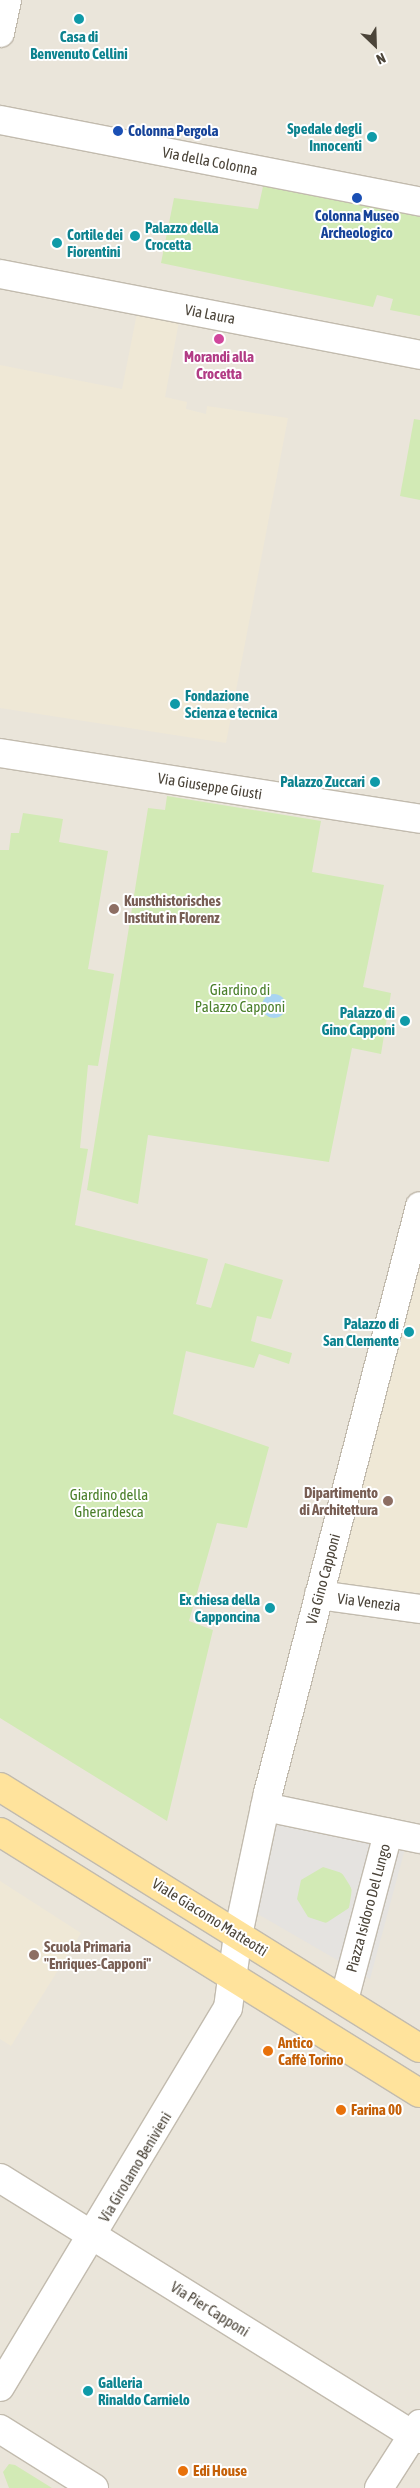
<!DOCTYPE html>
<meta charset="utf-8">
<style>
body{margin:0}
#map{position:relative;width:420px;height:2488px;overflow:hidden;background:#f6f3ec;font-family:"Asap Condensed",sans-serif}
div>[style]{position:absolute}
.residential>*{inset:0;background:#eae5da;transform-origin:0 0}
.education>*{inset:0;background:#efe8d6}
.green>*{inset:0;background:#d2eab5}
.round{border-radius:50%}
.parking>*{inset:0;background:#e5e3e0}
.water>*{inset:0;background:#a9d4f2}
.roads{filter:drop-shadow(1px 0 #c2bbae) drop-shadow(-1px 0 #c2bbae) drop-shadow(0 1px #c2bbae) drop-shadow(0 -1px #c2bbae)}
.minor>*{height:28px;margin:-14px;padding:0 14px;transform-origin:14px;border-radius:14px;background:#fff}
.major>*{height:28px;margin:-14px;padding:0 14px;transform-origin:14px;border-radius:14px;background:#ffe39c}
.dots>*{width:14px;height:14px;translate:-50% -50%;box-sizing:border-box;border:2px solid #fff;border-radius:50%}
span{translate:-50% -50%;white-space:nowrap;text-align:center;line-height:1.15;-webkit-text-stroke:4px #fff;paint-order:stroke}
.culture-label{font-size:15px;color:#0d838f;font-weight:700}
.right{translate:-100% -50%;text-align:right}
.left{translate:0 -50%;text-align:left}
.transit-label{font-size:15px;color:#164399;font-weight:700}
.street-label{font-size:15px;color:#4b4439}
.hotel-label{font-size:15px;color:#b23c85;font-weight:700}
.education-label{font-size:15px;color:#785e54;font-weight:700}
.park-label{font-size:15px;color:#4a7f2a}
.food-label{font-size:15px;color:#c56008;font-weight:700}
.north{position:absolute;left:350px;top:20px;width:50px;height:50px;-webkit-text-stroke:4px #fff;paint-order:stroke;rotate:156deg;font-size:14px;font-weight:700;line-height:20px;text-align:center;color:#4b4439}
.north::after{content:'';display:block;margin:auto;width:18px;height:22px;background:#4b4439;clip-path:polygon(50% 0,100% 100%,50% 72%,0 100%)}
</style>
<div id="map">
<div class="residential">
<div style="left:0;top:0;width:420px;height:2488px"></div>
</div>
<div class="education">
<div style="clip-path:polygon(138px 308px,180px 316px,165px 397px,187px 402px,186px 409px,206px 414px,207px 406px,288px 418px,226px 743px,0 708px,0 365px,122px 389px)"></div>
<div style="clip-path:polygon(420px 1246px,420px 1593px,337px 1583px,375px 1418px)"></div>
<div style="clip-path:polygon(0 1881px,81px 1933px,11px 2046px,0 2039px)"></div>
</div>
<div class="green">
<div style="clip-path:polygon(264px 182px,420px 212px,420px 316px,390px 310px,393px 299px,377px 295px,373px 307px,161px 263px,174px 198px,258px 209px)"></div>
<div style="clip-path:polygon(414px 419px,420px 420px,420px 500px,400px 496px)"></div>
<div style="clip-path:polygon(167px 796px,321px 821px,312px 872px,384px 885px,363px 987px,391px 993px,381px 1054px,352px 1048px,329px 1162px,148px 1135px,138px 1204px,87px 1190px,148px 808px,165px 810px)"></div>
<div style="clip-path:polygon(23px 813px,63px 819px,59px 842px,108px 851px,88px 969px,114px 974px,98px 1066px,88px 1065px,80px 1148px,88px 1149px,75px 1225px,208px 1259px,196px 1304px,211px 1308px,225px 1263px,283px 1280px,271px 1319px,257px 1316px,251px 1341px,292px 1353px,289px 1364px,259px 1354px,254px 1368px,186px 1351px,173px 1414px,269px 1447px,247px 1528px,217px 1523px,189px 1621px,213px 1630px,167px 1821px,0 1718px,0 850px,9px 850px,11px 833px,19px 833px)"></div>
<div class="round" style="left:296px;top:1867px;width:56px;height:56px"></div>
<div style="clip-path:polygon(9px 2464px,15px 2465px,52px 2488px,9px 2488px,3px 2472px)"></div>
</div>
<div class="parking">
<div style="clip-path:polygon(evenodd,278px 1817px,406px 1845px,370px 1979px,256px 1913px,278px 1817px,323px 1867px,342px 1873px,352px 1889px,349px 1908px,326px 1923px,308px 1917px,297px 1899px,301px 1880px,323px 1867px)"></div>
</div>
<div class="water">
<div class="round" style="left:262px;top:994px;width:24px;height:24px"></div>
</div>
<div class="roads">
<div class="minor">
<div style="left:0;top:33px;width:34px;rotate:-78deg"></div>
<div style="left:0;top:120px;width:428px;rotate:11deg"></div>
<div style="left:0;top:274px;width:428px;rotate:10.9deg"></div>
<div style="left:0;top:753px;width:425px;rotate:8.9deg"></div>
<div style="left:319px;top:1595px;width:102px;rotate:7.9deg"></div>
<div style="left:265px;top:1807px;width:158px;rotate:11.7deg"></div>
<div style="left:344px;top:2000px;width:173px;rotate:-75.2deg"></div>
<div style="left:0;top:2178px;width:494px;rotate:31.9deg"></div>
<div style="left:0;top:2387px;width:442px;rotate:-59deg"></div>
<div style="left:228px;top:2008px;width:74px;rotate:-82.2deg"></div>
<div style="left:238px;top:1935px;width:145px;rotate:-78.1deg"></div>
<div style="left:268px;top:1793px;width:606px;rotate:-75.48deg"></div>
<div style="left:0;top:2429px;width:111px;rotate:32.1deg"></div>
<div style="left:379px;top:2488px;width:76px;rotate:-57.4deg"></div>
</div>
<div class="major">
<div style="left:0;top:1787px;width:494px;rotate:31.9deg"></div>
<div style="left:0;top:1832px;width:494px;rotate:31.9deg"></div>
</div>
</div>
<div class="dots">
<div style="left:79px;top:19px;background:#0f9aa8"></div>
<div style="left:118px;top:131px;background:#1a4fb4"></div>
<div style="left:372px;top:137px;background:#0f9aa8"></div>
<div style="left:357px;top:198px;background:#1a4fb4"></div>
<div style="left:135px;top:236px;background:#0f9aa8"></div>
<div style="left:57px;top:243px;background:#0f9aa8"></div>
<div style="left:219px;top:339px;background:#d1479c"></div>
<div style="left:175px;top:704px;background:#0f9aa8"></div>
<div style="left:375px;top:782px;background:#0f9aa8"></div>
<div style="left:114px;top:909px;background:#8d6e63"></div>
<div style="left:405px;top:1021px;background:#0f9aa8"></div>
<div style="left:409px;top:1332px;background:#0f9aa8"></div>
<div style="left:388px;top:1501px;background:#8d6e63"></div>
<div style="left:270px;top:1608px;background:#0f9aa8"></div>
<div style="left:34px;top:1955px;background:#8d6e63"></div>
<div style="left:268px;top:2051px;background:#e8710a"></div>
<div style="left:341px;top:2110px;background:#e8710a"></div>
<div style="left:88px;top:2391px;background:#0f9aa8"></div>
<div style="left:183px;top:2471px;background:#e8710a"></div>
</div>
<div class="culture-label">
<span style="left:79px;top:45px">Casa di<br>Benvenuto Cellini</span>
<span class="right" style="left:362px;top:137px">Spedale degli<br>Innocenti</span>
<span class="left" style="left:145px;top:236px">Palazzo della<br>Crocetta</span>
<span class="left" style="left:67px;top:243px">Cortile dei<br>Fiorentini</span>
<span class="left" style="left:185px;top:704px">Fondazione<br>Scienza e tecnica</span>
<span class="right" style="left:365px;top:782px">Palazzo Zuccari</span>
<span class="right" style="left:395px;top:1021px">Palazzo di<br>Gino Capponi</span>
<span class="right" style="left:399px;top:1332px">Palazzo di<br>San Clemente</span>
<span class="right" style="left:260px;top:1608px">Ex chiesa della<br>Capponcina</span>
<span class="left" style="left:98px;top:2391px">Galleria<br>Rinaldo Carnielo</span>
</div>
<div class="transit-label">
<span class="left" style="left:128px;top:131px">Colonna Pergola</span>
<span style="left:357px;top:224px">Colonna Museo<br>Archeologico</span>
</div>
<div class="street-label">
<span style="left:210px;top:161px;rotate:11deg">Via della Colonna</span>
<span style="left:210px;top:314px;rotate:11deg">Via Laura</span>
<span style="left:210px;top:786px;rotate:9deg">Via Giuseppe Giusti</span>
<span style="left:323px;top:1579px;rotate:-75deg">Via Gino Capponi</span>
<span style="left:369px;top:1602px;rotate:7deg">Via Venezia</span>
<span style="left:368px;top:1908px;rotate:-75deg">Piazza Isidoro Del Lungo</span>
<span style="left:210px;top:1917px;rotate:32deg">Viale Giacomo Matteotti</span>
<span style="left:135px;top:2167px;rotate:-59deg">Via Girolamo Benivieni</span>
<span style="left:210px;top:2309px;rotate:32deg">Via Pier Capponi</span>
</div>
<div class="hotel-label">
<span style="left:219px;top:365px">Morandi alla<br>Crocetta</span>
</div>
<div class="education-label">
<span class="left" style="left:124px;top:909px">Kunsthistorisches<br>Institut in Florenz</span>
<span class="right" style="left:378px;top:1501px">Dipartimento<br>di Architettura</span>
<span class="left" style="left:44px;top:1955px">Scuola Primaria<br>"Enriques-Capponi"</span>
</div>
<div class="park-label">
<span style="left:240px;top:998px">Giardino di<br>Palazzo Capponi</span>
<span style="left:109px;top:1503px">Giardino della<br>Gherardesca</span>
</div>
<div class="food-label">
<span class="left" style="left:278px;top:2051px">Antico<br>Caffè Torino</span>
<span class="left" style="left:351px;top:2110px">Farina 00</span>
<span class="left" style="left:193px;top:2471px">Edi House</span>
</div>
<div class="north">N</div>
</div>
